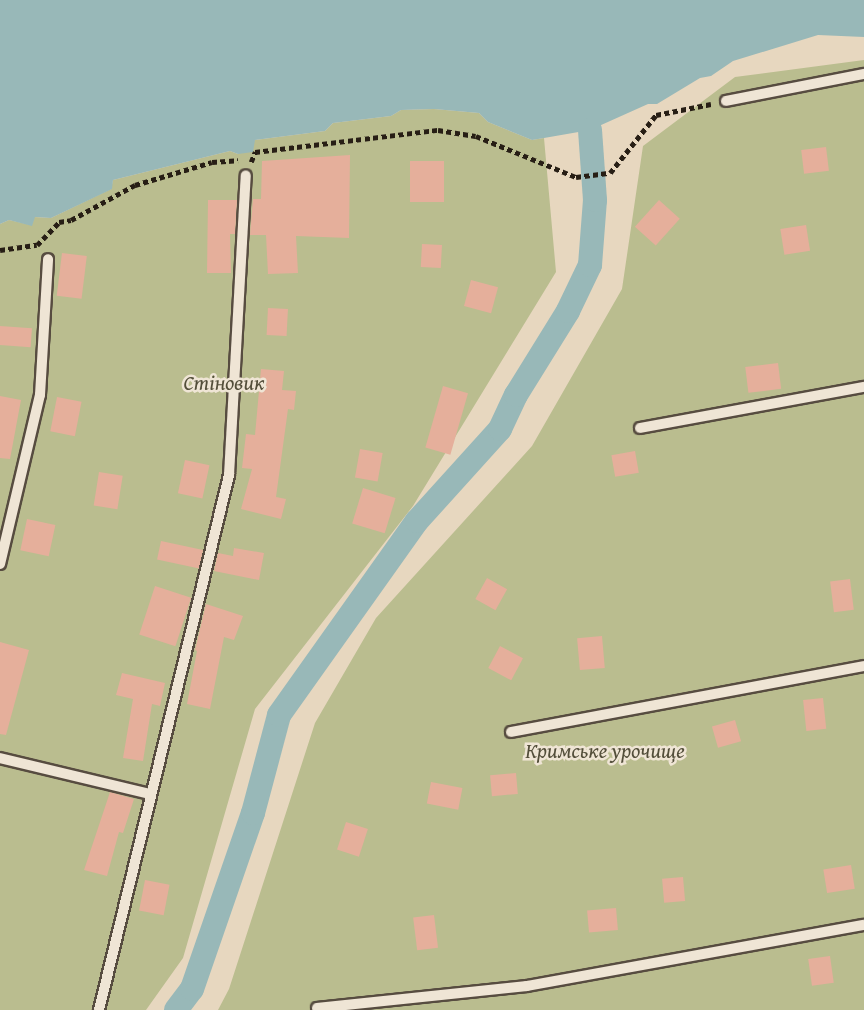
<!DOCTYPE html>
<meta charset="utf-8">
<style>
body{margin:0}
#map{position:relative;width:864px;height:1010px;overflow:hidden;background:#e7d7bf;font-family:"Gentium Book Plus",serif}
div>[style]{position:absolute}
.green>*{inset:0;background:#babd8f}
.water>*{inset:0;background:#98b8b8}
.canal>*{height:24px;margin:-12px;padding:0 12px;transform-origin:12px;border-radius:12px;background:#98b8b8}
.building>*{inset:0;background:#e5af9b;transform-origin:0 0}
.path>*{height:4.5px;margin-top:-2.25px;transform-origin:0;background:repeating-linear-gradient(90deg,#271e15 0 5px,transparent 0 8.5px)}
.roads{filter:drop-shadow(2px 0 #574c40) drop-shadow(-2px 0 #574c40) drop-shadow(0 2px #574c40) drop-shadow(0 -2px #574c40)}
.lane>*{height:10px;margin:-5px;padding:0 5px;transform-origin:5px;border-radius:5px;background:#efe5d5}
span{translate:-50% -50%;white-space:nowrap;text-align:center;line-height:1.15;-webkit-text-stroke:5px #efe5d5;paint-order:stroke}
.park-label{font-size:21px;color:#534e3a;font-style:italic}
</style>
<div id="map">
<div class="green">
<div style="clip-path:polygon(864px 60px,864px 1010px,218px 1010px,229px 989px,315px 723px,376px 618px,532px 446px,622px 289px,643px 146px,735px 77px)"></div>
<div style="clip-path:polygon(434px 109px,479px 113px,488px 122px,532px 140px,544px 138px,556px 272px,413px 506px,255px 709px,183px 958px,146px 1010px,0 1010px,0 224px,9px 220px,31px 225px,34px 217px,51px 218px,111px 189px,113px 180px,230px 151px,238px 154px,255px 140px,325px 131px,333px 123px,391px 116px,401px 110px)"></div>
</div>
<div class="water">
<div style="clip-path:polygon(0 0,864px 0,864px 37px,818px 35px,733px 61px,711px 76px,700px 78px,657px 104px,648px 104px,590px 130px,544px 138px,532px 140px,488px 122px,479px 113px,434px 109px,401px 110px,391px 116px,333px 123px,325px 131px,255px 140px,253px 152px,238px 154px,230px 151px,113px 180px,112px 189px,51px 218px,35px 217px,32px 226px,9px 220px,0 224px)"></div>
</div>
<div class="canal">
<div style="left:176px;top:1010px;width:26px;rotate:-53deg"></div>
<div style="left:192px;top:989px;width:186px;rotate:-70.9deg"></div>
<div style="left:253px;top:813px;width:101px;rotate:-75.1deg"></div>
<div style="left:279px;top:715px;width:238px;rotate:-54.6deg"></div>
<div style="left:417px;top:521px;width:124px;rotate:-47.9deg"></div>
<div style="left:500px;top:429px;width:38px;rotate:-65deg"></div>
<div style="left:516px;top:395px;width:99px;rotate:-58.2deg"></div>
<div style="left:568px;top:311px;width:51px;rotate:-64.4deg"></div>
<div style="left:590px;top:265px;width:65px;rotate:-85.6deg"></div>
<div style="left:595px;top:200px;width:70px;rotate:-94.1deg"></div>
</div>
<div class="building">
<div style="left:826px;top:147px;width:24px;height:25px;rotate:83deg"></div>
<div style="clip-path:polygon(350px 155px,349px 238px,296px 236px,298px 273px,268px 274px,266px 235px,250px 235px,253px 199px,261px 199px,262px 161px)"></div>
<div style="left:444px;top:161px;width:41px;height:34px;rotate:90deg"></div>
<div style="clip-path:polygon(208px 200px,237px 200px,235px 234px,230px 234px,231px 273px,207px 273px)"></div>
<div style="left:659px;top:200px;width:28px;height:36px;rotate:42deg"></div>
<div style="left:806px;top:225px;width:26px;height:26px;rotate:81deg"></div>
<div style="left:422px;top:244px;width:20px;height:23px;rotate:3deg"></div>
<div style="left:62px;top:253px;width:25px;height:43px;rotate:7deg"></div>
<div style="left:471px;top:280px;width:28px;height:27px;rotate:15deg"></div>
<div style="left:268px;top:308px;width:20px;height:27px;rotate:3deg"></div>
<div style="left:0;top:326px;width:32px;height:19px;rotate:4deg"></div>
<div style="left:778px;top:363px;width:26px;height:33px;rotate:83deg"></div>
<div style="clip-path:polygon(261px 369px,284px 371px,282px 390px,296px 391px,294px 410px,288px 409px,276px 497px,286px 499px,281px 519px,241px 509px,252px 469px,242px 468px,246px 434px,255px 435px)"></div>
<div style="left:443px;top:386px;width:26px;height:64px;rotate:16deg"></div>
<div style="clip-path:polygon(0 396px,21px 400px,10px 459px,0 458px)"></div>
<div style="left:57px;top:397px;width:25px;height:35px;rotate:11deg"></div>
<div style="left:360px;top:449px;width:23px;height:29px;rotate:10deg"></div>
<div style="left:635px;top:451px;width:22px;height:24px;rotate:80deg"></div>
<div style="left:185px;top:460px;width:25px;height:34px;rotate:12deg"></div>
<div style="left:99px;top:472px;width:24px;height:34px;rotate:9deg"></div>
<div style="left:363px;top:488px;width:34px;height:37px;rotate:17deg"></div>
<div style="left:27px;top:519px;width:29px;height:32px;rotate:12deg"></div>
<div style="left:161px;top:541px;width:43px;height:19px;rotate:12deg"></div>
<div style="clip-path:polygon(234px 548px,264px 553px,259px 580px,214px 571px,218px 553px,233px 556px)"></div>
<div style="left:487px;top:578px;width:23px;height:24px;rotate:29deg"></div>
<div style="left:850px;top:579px;width:31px;height:20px;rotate:83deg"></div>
<div style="left:155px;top:586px;width:38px;height:51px;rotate:18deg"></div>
<div style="clip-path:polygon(206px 604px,243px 616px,234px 640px,224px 637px,210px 709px,187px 704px,197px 651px,195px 650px)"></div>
<div style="left:602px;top:636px;width:32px;height:25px;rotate:85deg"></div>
<div style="clip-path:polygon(0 642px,29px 650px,6px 735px,0 734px)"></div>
<div style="left:500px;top:646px;width:26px;height:25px;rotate:28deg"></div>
<div style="clip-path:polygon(122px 673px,165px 683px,160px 706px,152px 704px,143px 761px,123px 758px,133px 699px,116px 695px)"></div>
<div style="left:823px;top:698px;width:31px;height:20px;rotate:84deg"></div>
<div style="left:735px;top:720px;width:22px;height:24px;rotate:74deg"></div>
<div style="left:516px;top:773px;width:21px;height:26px;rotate:85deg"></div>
<div style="left:431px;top:782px;width:32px;height:22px;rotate:11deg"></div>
<div style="clip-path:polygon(110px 792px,134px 799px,123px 833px,119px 832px,107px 876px,84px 870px)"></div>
<div style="left:346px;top:822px;width:23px;height:29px;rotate:18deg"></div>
<div style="left:851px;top:865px;width:24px;height:28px;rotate:81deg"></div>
<div style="left:683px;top:877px;width:24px;height:21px;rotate:85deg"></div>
<div style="left:145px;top:880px;width:25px;height:31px;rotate:11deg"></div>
<div style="left:616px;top:908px;width:22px;height:29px;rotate:85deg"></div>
<div style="left:434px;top:915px;width:33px;height:21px;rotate:83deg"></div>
<div style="left:830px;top:956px;width:27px;height:22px;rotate:82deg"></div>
</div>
<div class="path">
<div style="left:251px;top:162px;width:11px;rotate:-68deg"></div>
<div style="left:255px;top:152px;width:184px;rotate:-6.9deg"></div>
<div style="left:438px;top:130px;width:38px;rotate:9deg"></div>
<div style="left:476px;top:136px;width:108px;rotate:22.3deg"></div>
<div style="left:576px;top:177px;width:34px;rotate:-7deg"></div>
<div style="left:610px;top:173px;width:74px;rotate:-51.6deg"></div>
<div style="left:656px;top:115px;width:56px;rotate:-11.3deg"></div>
<div style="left:0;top:250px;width:37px;rotate:-8deg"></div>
<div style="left:37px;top:245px;width:32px;rotate:-46deg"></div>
<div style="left:59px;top:222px;width:12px;rotate:-9deg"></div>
<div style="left:71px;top:220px;width:73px;rotate:-28.7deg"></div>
<div style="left:135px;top:185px;width:80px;rotate:-16.6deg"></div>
<div style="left:212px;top:162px;width:26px;rotate:-4deg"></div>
</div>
<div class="roads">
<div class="lane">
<div style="left:726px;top:101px;width:141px;rotate:-11.1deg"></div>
<div style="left:640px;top:428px;width:228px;rotate:-10.4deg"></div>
<div style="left:0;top:564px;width:174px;rotate:-76.7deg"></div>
<div style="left:40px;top:395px;width:136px;rotate:-86.6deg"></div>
<div style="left:511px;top:732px;width:359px;rotate:-10.6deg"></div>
<div style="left:0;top:758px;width:154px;rotate:13.5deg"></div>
<div style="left:317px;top:1008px;width:211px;rotate:-6deg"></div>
<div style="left:527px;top:986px;width:342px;rotate:-10.3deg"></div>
<div style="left:99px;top:1010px;width:551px;rotate:-76.34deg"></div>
<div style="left:229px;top:475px;width:300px;rotate:-86.8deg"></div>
</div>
</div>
<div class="park-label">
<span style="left:224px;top:383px">Стіновик</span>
<span style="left:605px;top:751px">Кримське урочище</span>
</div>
</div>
